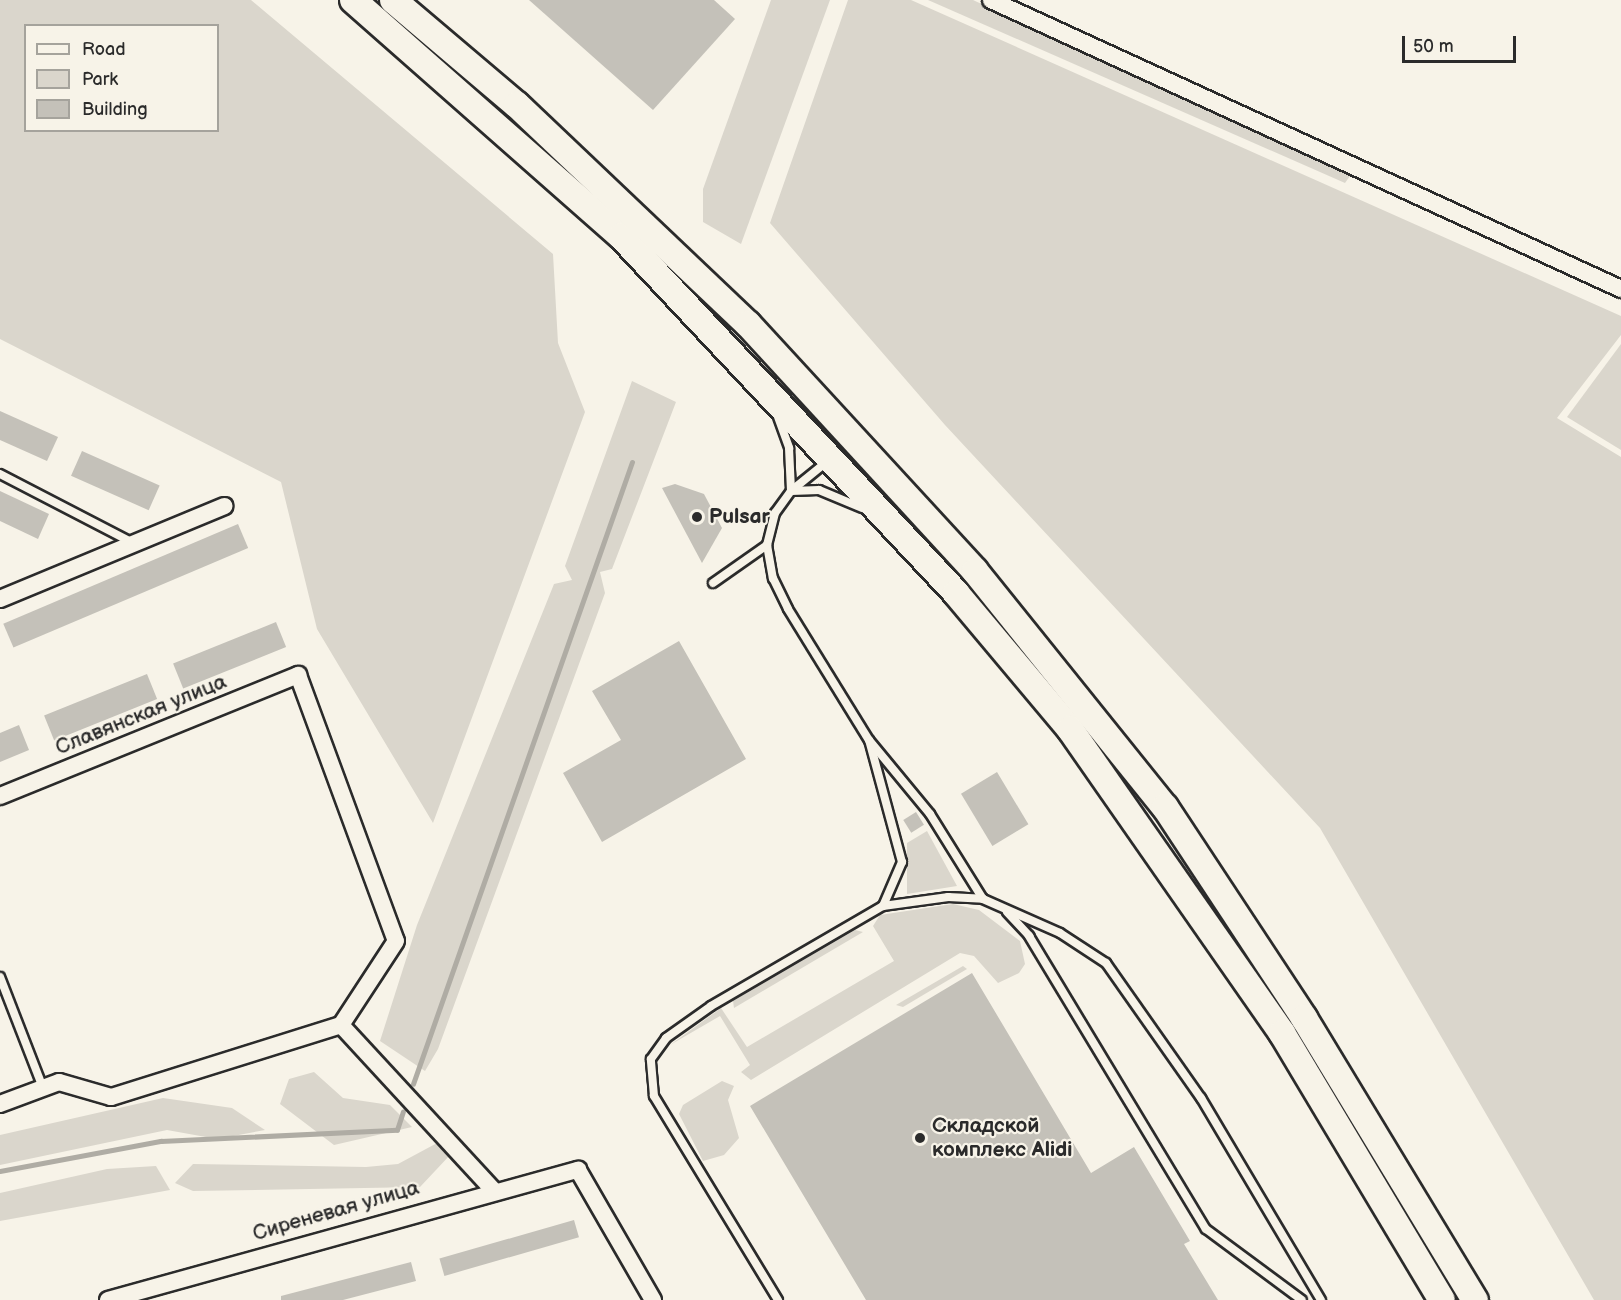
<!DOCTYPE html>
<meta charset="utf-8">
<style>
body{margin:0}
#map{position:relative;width:1621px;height:1300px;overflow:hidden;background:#f7f3e8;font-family:"Balsamiq Sans",sans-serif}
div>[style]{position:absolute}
.green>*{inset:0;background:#dad6cc}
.stream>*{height:4.5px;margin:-2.25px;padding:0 2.25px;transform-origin:2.25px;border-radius:2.25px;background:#afaca4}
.building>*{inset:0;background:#c4c1b9;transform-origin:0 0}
.roads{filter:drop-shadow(2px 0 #2b2b2b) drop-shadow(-2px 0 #2b2b2b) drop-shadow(0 2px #2b2b2b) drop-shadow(0 -2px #2b2b2b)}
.lane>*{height:8px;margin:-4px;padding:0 4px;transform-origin:4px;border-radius:4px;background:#f7f3e8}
.street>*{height:16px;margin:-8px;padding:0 8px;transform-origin:8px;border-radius:8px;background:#f7f3e8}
.primary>*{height:26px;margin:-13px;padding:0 13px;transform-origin:13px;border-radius:13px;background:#f7f3e8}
.dots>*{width:16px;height:16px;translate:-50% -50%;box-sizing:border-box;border:3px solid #f7f3e8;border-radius:50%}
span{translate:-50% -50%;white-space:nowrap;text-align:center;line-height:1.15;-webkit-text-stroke:4.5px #f7f3e8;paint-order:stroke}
.poi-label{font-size:21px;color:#2b2b2b;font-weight:700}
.left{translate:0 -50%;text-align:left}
.street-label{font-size:21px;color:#2b2b2b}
.legend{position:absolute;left:24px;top:24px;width:195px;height:108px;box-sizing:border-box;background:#f7f3e8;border:2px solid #a5a39c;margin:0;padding:8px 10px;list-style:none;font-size:18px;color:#2b2b2b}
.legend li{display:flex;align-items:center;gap:12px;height:30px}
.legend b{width:30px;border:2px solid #a5a39c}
.scale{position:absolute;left:1402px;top:36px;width:114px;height:27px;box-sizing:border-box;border:3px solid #2b2b2b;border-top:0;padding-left:8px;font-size:18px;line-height:21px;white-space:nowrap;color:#2b2b2b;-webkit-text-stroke:4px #f7f3e8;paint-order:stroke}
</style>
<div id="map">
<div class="green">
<div style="clip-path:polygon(evenodd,0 0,251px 0,553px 254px,558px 343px,585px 412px,433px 823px,317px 629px,281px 482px,0 339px,0 0,26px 26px,218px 26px,218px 130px,26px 130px,26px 26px)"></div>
<div style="clip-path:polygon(771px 0,830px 0,741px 244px,703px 222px,703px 189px)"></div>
<div style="clip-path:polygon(848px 0,911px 0,1621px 316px,1621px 335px,1557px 418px,1621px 457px,1621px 1300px,1594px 1300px,1320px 828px,945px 425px,770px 223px)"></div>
<div style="clip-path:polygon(928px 0,973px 0,1350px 176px,1345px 183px)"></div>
<div style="clip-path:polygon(1621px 344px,1621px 450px,1567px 417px)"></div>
<div style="clip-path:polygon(632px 381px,676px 402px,612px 569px,600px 572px,605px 593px,438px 1049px,425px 1071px,380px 1041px,417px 925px,554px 584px,572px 580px,565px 566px)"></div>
<div style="clip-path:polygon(927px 831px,957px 886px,907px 894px,907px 843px)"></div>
<div style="clip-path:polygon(953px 904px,979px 910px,1020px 941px,1025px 964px,1019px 973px,998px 983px,974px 956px,960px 953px,751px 1080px,741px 1072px,750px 1065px,720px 1016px,670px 1045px,721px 1008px,747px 1047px,894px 961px,873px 926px,880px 915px)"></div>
<div style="clip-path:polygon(855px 930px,863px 932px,734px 1008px,733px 1001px)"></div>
<div style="clip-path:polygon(963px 966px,967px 969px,903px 1007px,896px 1005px)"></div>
<div style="clip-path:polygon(314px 1072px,343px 1098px,390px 1105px,412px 1127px,334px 1145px,280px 1104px,289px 1079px)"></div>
<div style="clip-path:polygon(722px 1081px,734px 1086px,728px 1100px,739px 1138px,724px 1155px,703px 1161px,679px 1114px,683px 1105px)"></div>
<div style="clip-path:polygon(163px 1098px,232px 1108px,265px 1130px,217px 1139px,167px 1130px,0 1165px,0 1135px)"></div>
<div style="clip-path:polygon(439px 1142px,451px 1154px,420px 1187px,193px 1191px,175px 1183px,193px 1164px,366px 1167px,398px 1164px)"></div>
<div style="clip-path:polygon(156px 1166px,170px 1190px,0 1221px,0 1193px,107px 1169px)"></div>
</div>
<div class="stream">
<div style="left:413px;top:1084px;width:659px;rotate:-70.6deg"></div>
<div style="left:0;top:1171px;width:164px;rotate:-10.6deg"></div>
<div style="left:161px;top:1141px;width:236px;rotate:-2.7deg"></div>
<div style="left:397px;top:1130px;width:19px;rotate:-72deg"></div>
</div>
<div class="building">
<div style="clip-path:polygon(529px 0,714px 0,735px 19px,653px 110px)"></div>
<div style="clip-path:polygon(0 411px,58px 437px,47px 461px,0 440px)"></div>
<div style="left:82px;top:451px;width:85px;height:27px;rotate:24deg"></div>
<div style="clip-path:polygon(675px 484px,704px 494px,722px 528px,702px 563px,662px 488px)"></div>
<div style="clip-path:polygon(0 491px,49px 514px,38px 539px,0 521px)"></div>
<div style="left:238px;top:524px;width:26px;height:255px;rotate:67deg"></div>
<div style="left:276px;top:622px;width:27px;height:111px;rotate:68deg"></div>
<div style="clip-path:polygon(679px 641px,746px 759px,602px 842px,563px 773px,621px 740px,592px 691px)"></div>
<div style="left:147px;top:674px;width:27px;height:111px;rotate:68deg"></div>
<div style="clip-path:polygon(19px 725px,29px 750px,0 762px,0 733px)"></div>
<div style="left:997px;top:772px;width:61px;height:42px;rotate:59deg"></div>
<div style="left:916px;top:812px;width:15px;height:15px;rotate:58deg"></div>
<div style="clip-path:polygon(972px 973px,1091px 1173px,1134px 1147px,1190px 1241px,1184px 1244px,1218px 1300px,866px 1300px,750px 1106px)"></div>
<div style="left:574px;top:1220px;width:18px;height:140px;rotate:74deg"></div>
<div style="clip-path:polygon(411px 1262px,416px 1281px,343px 1300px,281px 1300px,281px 1296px)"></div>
</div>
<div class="roads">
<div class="lane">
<div style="left:778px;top:417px;width:33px;rotate:70deg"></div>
<div style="left:789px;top:448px;width:43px;rotate:87.3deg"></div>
<div style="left:791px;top:491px;width:28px;rotate:-2deg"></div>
<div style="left:819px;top:490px;width:47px;rotate:22.7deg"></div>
<div style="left:829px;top:460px;width:49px;rotate:140.8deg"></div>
<div style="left:791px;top:491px;width:27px;rotate:126deg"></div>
<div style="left:775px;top:513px;width:33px;rotate:104deg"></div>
<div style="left:767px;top:545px;width:34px;rotate:80deg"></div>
<div style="left:773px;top:578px;width:34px;rotate:64deg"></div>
<div style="left:788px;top:609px;width:154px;rotate:58.3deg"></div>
<div style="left:0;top:474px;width:150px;rotate:27.4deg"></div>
<div style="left:713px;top:583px;width:66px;rotate:-35.1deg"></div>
<div style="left:883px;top:906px;width:66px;rotate:-7.9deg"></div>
<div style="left:948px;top:897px;width:35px;rotate:3deg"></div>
<div style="left:983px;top:899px;width:84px;rotate:23.8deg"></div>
<div style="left:1060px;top:933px;width:55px;rotate:33.1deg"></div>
<div style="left:1106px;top:963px;width:165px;rotate:54.9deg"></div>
<div style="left:1201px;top:1098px;width:235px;rotate:59.3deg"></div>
<div style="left:1007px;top:912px;width:33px;rotate:47deg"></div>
<div style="left:1029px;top:936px;width:342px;rotate:58.9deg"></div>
<div style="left:1206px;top:1229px;width:119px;rotate:36.5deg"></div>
<div style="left:0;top:977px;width:119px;rotate:68.8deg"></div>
<div style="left:778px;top:1300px;width:239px;rotate:-121.3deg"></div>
<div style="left:654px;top:1096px;width:37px;rotate:-95deg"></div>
<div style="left:651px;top:1059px;width:26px;rotate:-54deg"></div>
<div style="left:666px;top:1038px;width:55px;rotate:-35.4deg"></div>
<div style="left:711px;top:1006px;width:199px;rotate:-30.2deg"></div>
<div style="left:883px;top:906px;width:48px;rotate:-66.6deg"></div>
<div style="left:902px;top:862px;width:126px;rotate:-105.1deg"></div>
<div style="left:869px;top:740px;width:96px;rotate:50.5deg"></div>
<div style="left:930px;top:814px;width:100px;rotate:58.1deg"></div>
</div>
<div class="street">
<div style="left:991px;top:0;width:693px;rotate:24.64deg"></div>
<div style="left:0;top:599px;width:243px;rotate:-22.5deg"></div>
<div style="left:0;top:796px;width:322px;rotate:-22.1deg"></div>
<div style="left:298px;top:675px;width:283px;rotate:69.8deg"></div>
<div style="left:396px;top:941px;width:100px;rotate:123.2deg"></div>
<div style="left:341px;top:1025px;width:241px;rotate:162.6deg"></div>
<div style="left:111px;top:1097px;width:54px;rotate:-163.9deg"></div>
<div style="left:59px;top:1082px;width:63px;rotate:159.6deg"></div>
<div style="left:341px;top:1025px;width:224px;rotate:47.3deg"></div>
<div style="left:108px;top:1300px;width:488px;rotate:-15.5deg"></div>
<div style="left:578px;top:1170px;width:150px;rotate:60deg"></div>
</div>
<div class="primary">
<div style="left:353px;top:0;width:357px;rotate:41.4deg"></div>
<div style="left:621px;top:236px;width:490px;rotate:46.8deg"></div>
<div style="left:956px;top:593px;width:177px;rotate:50deg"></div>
<div style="left:1070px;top:729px;width:371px;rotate:55.1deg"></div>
<div style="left:1282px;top:1033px;width:311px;rotate:59.1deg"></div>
<div style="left:393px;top:0;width:162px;rotate:40.3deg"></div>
<div style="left:517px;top:105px;width:318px;rotate:43.5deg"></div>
<div style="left:748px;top:324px;width:335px;rotate:47.4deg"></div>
<div style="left:975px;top:571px;width:303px;rotate:51.2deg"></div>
<div style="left:1165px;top:807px;width:253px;rotate:56.6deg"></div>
<div style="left:1304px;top:1018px;width:330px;rotate:58.8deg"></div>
</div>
</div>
<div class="dots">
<div style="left:697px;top:517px;background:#2b2b2b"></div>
<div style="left:920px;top:1138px;background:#2b2b2b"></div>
</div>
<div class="poi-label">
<span class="left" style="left:709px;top:517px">Pulsar</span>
<span class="left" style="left:932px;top:1138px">Складской<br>комплекс Alidi</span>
</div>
<div class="street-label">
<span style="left:141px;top:715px;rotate:-22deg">Славянская улица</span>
<span style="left:336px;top:1211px;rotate:-16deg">Сиреневая улица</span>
</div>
<ul class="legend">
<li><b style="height:8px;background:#f7f3e8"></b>Road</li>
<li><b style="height:16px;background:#dad6cc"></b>Park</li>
<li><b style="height:16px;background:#c4c1b9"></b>Building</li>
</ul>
<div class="scale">50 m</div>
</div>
